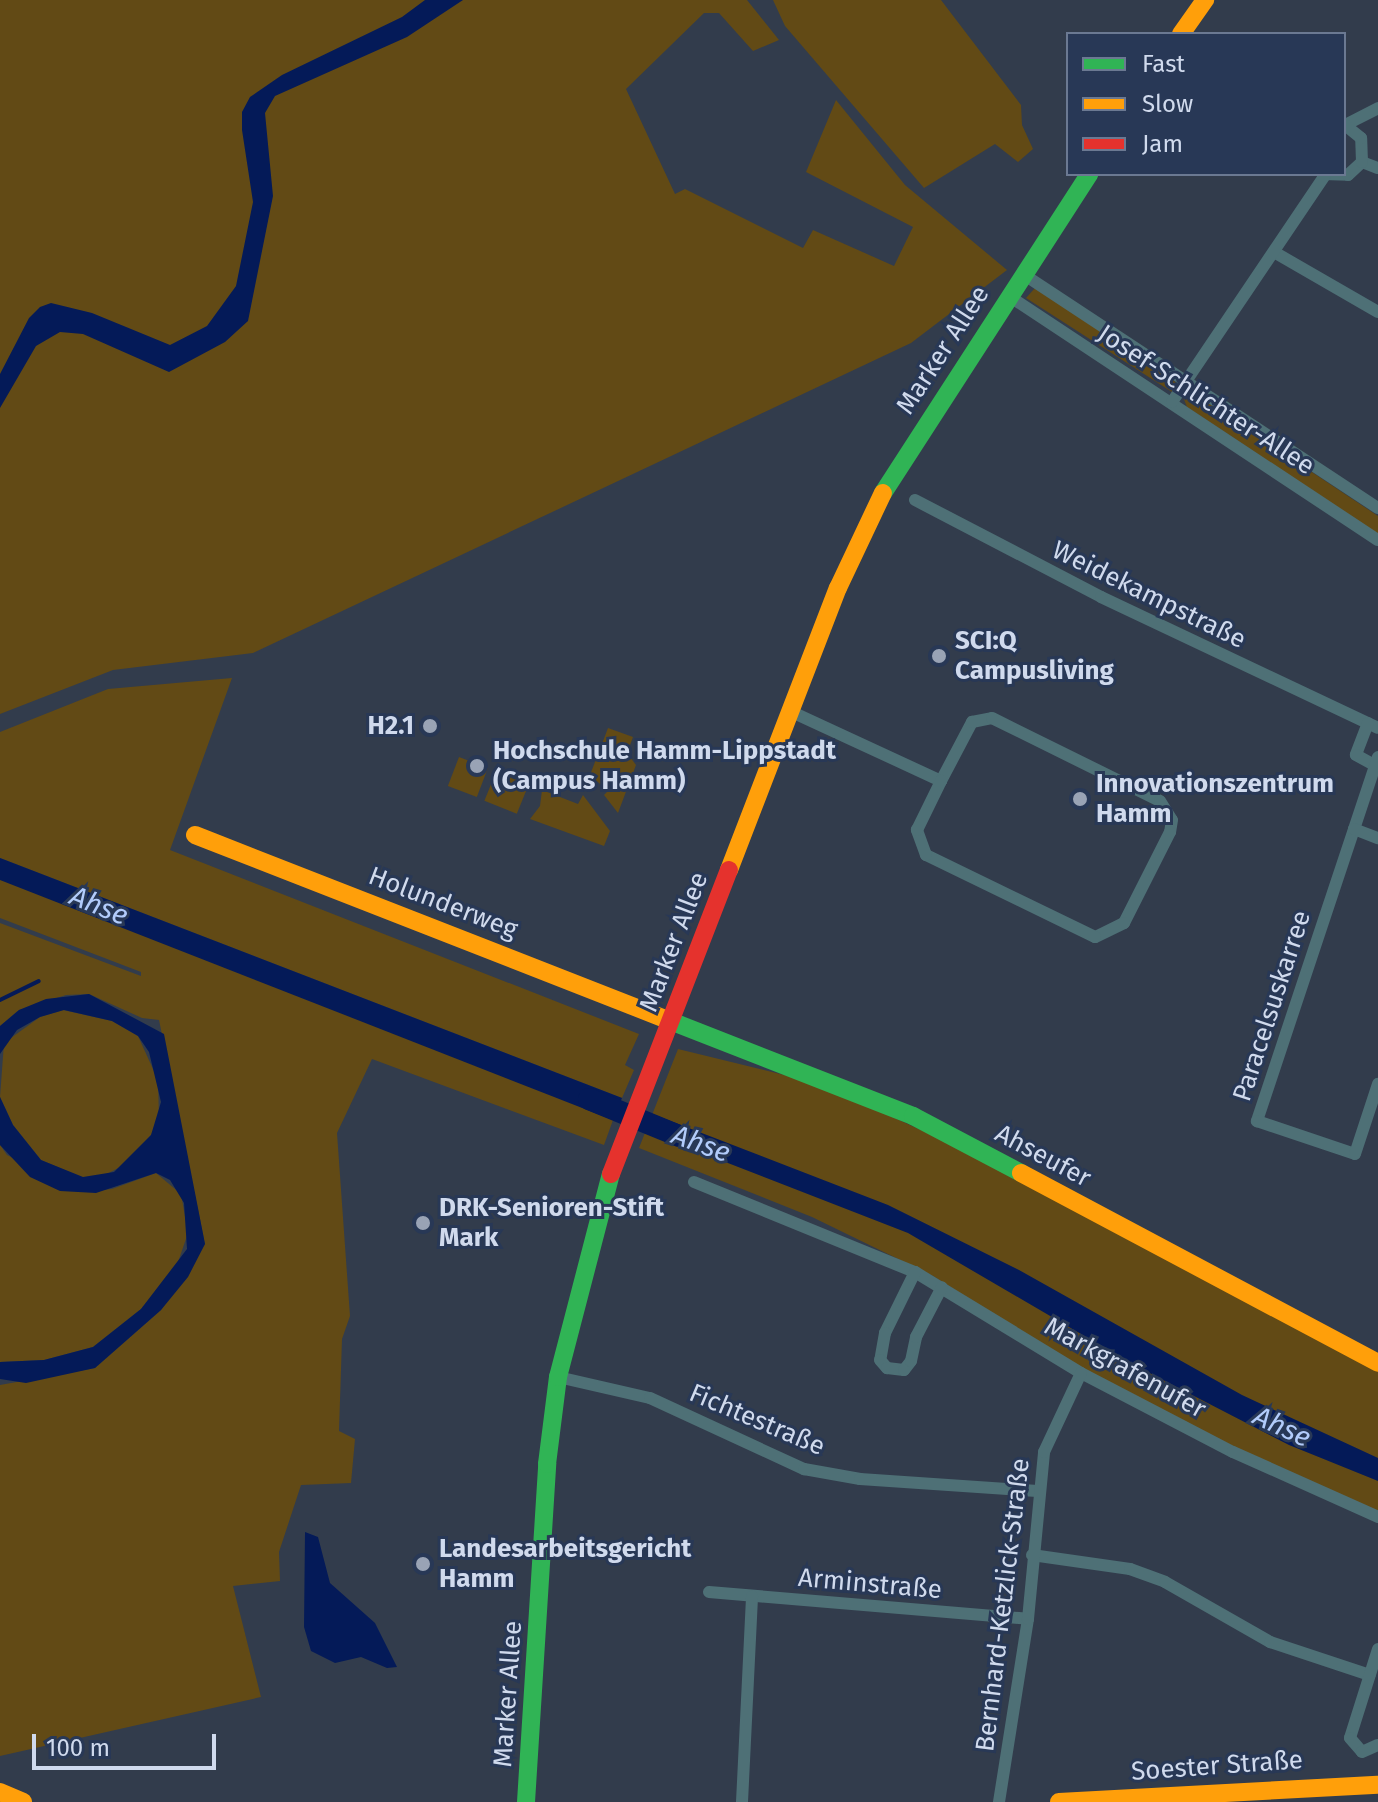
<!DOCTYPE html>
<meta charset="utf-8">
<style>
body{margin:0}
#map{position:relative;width:1378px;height:1802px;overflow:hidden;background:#323c4c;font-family:"Fira Sans",sans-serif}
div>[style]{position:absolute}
.green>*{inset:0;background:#624a15;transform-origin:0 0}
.water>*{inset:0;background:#041a58}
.stream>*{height:4px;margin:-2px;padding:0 2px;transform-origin:2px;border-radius:2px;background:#041a58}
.river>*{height:22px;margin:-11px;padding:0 11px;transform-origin:11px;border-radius:11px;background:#041a58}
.street>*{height:12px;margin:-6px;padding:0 6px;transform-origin:6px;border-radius:6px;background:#4e7076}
.fast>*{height:18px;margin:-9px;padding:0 9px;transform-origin:9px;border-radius:9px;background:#30b455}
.slow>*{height:18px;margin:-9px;padding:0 9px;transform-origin:9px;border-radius:9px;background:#ff9f0a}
.jam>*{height:18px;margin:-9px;padding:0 9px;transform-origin:9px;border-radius:9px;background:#e5322d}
.dots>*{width:22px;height:22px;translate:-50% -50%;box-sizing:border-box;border:4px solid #283856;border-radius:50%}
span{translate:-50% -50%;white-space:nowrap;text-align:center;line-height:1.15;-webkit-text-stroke:6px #283856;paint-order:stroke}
.street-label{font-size:26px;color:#d0daed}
.poi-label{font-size:26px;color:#d0daed;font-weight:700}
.left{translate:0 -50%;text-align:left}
.right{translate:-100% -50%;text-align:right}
.water-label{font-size:28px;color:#b2ccfb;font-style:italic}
.legend{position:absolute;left:1066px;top:32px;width:280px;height:144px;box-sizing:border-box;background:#283856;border:2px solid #6b7992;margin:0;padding:10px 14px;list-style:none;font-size:24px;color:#d0daed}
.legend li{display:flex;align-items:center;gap:16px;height:40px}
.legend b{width:40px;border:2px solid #6b7992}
.scale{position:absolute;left:32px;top:1734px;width:184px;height:36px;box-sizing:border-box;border:4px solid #d0daed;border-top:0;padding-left:10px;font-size:24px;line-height:28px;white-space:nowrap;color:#d0daed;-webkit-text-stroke:6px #283856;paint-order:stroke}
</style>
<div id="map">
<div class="green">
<div style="clip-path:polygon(0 0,747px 0,779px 40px,753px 51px,719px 13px,704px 13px,626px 89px,675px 194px,685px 189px,803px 248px,813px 230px,894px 266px,913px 227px,806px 172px,836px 100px,905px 185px,1007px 270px,911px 343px,253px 653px,113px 670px,0 714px)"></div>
<div style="clip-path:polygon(773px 0,941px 0,1021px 105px,1022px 125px,1033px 149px,1018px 162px,995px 144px,924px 188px,785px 26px)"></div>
<div style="clip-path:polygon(1035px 288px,1173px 379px,1177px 385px,1172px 392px,1026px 298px)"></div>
<div style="clip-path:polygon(1193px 393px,1378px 516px,1378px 534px,1187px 407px,1183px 397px)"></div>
<div style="clip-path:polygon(232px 678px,170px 850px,639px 1034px,625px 1065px,634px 1070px,622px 1098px,0 858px,0 732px,108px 689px)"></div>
<div style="clip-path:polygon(608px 728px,633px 737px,627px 753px,636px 765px,618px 813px,604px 795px,608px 791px,590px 775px)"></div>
<div style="left:459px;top:757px;width:31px;height:31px;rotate:21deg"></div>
<div style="left:496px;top:772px;width:35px;height:31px;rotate:22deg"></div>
<div style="clip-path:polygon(542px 790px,578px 804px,583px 795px,610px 831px,604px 846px,530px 819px,540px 806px)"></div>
<div style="clip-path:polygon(0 878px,301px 992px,613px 1120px,604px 1145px,372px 1059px,337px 1133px,350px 1316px,342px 1339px,339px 1431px,355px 1439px,351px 1483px,301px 1485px,279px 1552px,280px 1581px,233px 1586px,261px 1697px,0 1756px,0 1385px,95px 1368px,161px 1310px,205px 1244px,159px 1020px,142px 1018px,89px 994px,66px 995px,19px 1010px,0 1026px,0 923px,141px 976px,141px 972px,0 918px)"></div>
<div style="clip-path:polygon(63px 1010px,112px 1021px,138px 1036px,158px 1080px,159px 1119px,151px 1135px,126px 1164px,101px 1177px,83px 1178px,41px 1160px,13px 1125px,0 1097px,4px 1043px,40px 1017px)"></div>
<div style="clip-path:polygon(678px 1049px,821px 1084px,1060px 1194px,1378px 1363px,1378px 1512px,1233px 1449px,1083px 1371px,933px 1276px,812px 1217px,639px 1148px)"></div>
<div style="clip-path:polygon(0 1145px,7px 1155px,81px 1192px,112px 1189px,156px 1173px,181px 1194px,188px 1233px,176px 1268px,141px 1309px,93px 1347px,44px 1360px,0 1362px)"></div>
</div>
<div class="water">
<div style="clip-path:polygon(425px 0,463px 0,407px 37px,275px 96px,265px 113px,273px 196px,248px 321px,225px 342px,169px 372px,83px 334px,60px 332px,36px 346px,0 408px,0 374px,29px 318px,40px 307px,51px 303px,92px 313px,170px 345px,207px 326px,236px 286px,253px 202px,242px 130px,242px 112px,250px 97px,282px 75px,402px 17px)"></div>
<div style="clip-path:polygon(0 858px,622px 1098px,613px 1120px,0 880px)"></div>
<div style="clip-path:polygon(89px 994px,164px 1034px,205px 1244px,188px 1277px,161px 1310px,95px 1368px,26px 1383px,0 1379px,0 1362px,44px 1360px,93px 1347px,141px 1309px,187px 1249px,184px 1203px,170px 1180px,156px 1173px,96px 1193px,60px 1191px,30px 1177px,0 1145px,0 1097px,13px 1125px,41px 1160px,83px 1177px,114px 1172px,151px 1135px,161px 1102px,149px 1052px,138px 1036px,112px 1021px,64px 1010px,40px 1017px,17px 1030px,0 1054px,0 1026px,19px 1010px,46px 999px)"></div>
<div style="clip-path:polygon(655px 1115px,888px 1205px,1019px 1270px,1242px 1395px,1378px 1458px,1378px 1481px,1289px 1445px,1134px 1365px,908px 1233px,648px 1132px)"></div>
<div style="clip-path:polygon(305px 1532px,318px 1537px,330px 1583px,375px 1623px,397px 1667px,387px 1668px,361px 1657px,335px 1663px,311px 1651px,304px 1627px)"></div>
</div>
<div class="stream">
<div style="left:0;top:1000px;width:43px;rotate:-26deg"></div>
</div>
<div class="river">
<div style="left:589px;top:1099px;width:97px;rotate:22.3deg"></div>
</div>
<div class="street">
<div style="left:1347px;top:124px;width:35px;rotate:-27deg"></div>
<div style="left:1362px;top:162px;width:17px;rotate:21deg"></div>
<div style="left:1323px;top:174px;width:25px;rotate:2deg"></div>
<div style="left:1348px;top:175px;width:19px;rotate:-43deg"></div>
<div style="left:1362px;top:162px;width:24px;rotate:-92deg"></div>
<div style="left:1361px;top:138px;width:22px;rotate:-141deg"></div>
<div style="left:1274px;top:252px;width:120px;rotate:30deg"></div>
<div style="left:1023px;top:274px;width:425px;rotate:33.4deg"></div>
<div style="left:1009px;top:296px;width:442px;rotate:33.5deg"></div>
<div style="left:1172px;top:402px;width:274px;rotate:-56deg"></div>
<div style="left:915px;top:500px;width:210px;rotate:27.5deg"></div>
<div style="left:1101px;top:597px;width:306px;rotate:25.3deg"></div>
<div style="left:794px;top:713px;width:162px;rotate:24.8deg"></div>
<div style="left:941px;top:781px;width:67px;rotate:-62.3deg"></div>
<div style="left:972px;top:722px;width:20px;rotate:-11deg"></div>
<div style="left:992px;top:718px;width:187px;rotate:26.3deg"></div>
<div style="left:1160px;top:801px;width:22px;rotate:58deg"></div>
<div style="left:1172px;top:820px;width:12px;rotate:99deg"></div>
<div style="left:1170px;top:832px;width:102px;rotate:116.8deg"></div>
<div style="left:1124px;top:923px;width:32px;rotate:154deg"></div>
<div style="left:1095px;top:937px;width:188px;rotate:-154.1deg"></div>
<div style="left:926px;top:855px;width:27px;rotate:-110deg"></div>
<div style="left:917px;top:830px;width:55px;rotate:-63.9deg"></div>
<div style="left:1368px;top:723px;width:34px;rotate:111deg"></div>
<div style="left:1356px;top:755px;width:25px;rotate:29deg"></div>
<div style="left:1378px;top:757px;width:384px;rotate:108.4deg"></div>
<div style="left:1257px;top:1121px;width:103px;rotate:18.6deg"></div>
<div style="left:1355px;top:1154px;width:74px;rotate:-71.8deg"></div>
<div style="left:1354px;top:829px;width:26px;rotate:21deg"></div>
<div style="left:694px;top:1182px;width:239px;rotate:22.2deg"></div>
<div style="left:915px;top:1272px;width:194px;rotate:31.3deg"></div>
<div style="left:1081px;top:1373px;width:171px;rotate:27.5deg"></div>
<div style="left:1233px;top:1452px;width:159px;rotate:24.1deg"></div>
<div style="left:915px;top:1272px;width:68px;rotate:116.2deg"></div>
<div style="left:885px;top:1333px;width:27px;rotate:100deg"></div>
<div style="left:880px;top:1360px;width:11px;rotate:49deg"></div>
<div style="left:887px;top:1368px;width:17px;rotate:7deg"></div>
<div style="left:904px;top:1370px;width:11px;rotate:-52deg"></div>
<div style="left:911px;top:1361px;width:25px;rotate:-78deg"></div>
<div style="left:916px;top:1337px;width:56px;rotate:-62.5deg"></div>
<div style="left:558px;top:1377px;width:94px;rotate:12.9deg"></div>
<div style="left:650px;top:1398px;width:170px;rotate:24.8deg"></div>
<div style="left:804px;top:1469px;width:57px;rotate:10.1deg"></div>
<div style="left:860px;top:1479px;width:178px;rotate:3.9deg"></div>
<div style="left:1032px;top:1555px;width:99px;rotate:8.1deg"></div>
<div style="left:1130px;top:1569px;width:37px;rotate:20deg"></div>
<div style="left:1165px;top:1582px;width:121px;rotate:29.7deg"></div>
<div style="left:1270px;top:1642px;width:105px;rotate:18.3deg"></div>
<div style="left:709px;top:1592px;width:320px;rotate:4.8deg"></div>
<div style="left:1378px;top:1649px;width:93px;rotate:107.5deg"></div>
<div style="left:1350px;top:1738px;width:18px;rotate:49deg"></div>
<div style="left:1362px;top:1752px;width:17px;rotate:-24deg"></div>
<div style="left:742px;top:1802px;width:206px;rotate:-87.2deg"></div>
<div style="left:999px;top:1802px;width:185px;rotate:-81deg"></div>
<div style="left:1028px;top:1619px;width:168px;rotate:-84.5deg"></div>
<div style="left:1044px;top:1452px;width:87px;rotate:-64.9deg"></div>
</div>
<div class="fast">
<div style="left:883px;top:493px;width:380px;rotate:-57.1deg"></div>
<div style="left:668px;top:1020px;width:263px;rotate:21.4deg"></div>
<div style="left:913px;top:1116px;width:122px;rotate:27.8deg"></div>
<div style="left:526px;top:1802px;width:339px;rotate:-86.4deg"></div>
<div style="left:547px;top:1464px;width:88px;rotate:-82.8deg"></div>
<div style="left:558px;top:1377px;width:210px;rotate:-75.4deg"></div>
</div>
<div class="slow">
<div style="left:1181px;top:34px;width:42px;rotate:-54.8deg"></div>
<div style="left:195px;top:835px;width:508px;rotate:21.36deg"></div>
<div style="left:729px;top:870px;width:302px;rotate:-68.9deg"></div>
<div style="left:838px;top:588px;width:105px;rotate:-64.7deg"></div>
<div style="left:1021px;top:1173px;width:404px;rotate:28deg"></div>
<div style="left:0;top:1792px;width:25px;rotate:23deg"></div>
<div style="left:1059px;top:1802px;width:319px;rotate:-3.1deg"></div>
</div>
<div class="jam">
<div style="left:611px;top:1174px;width:326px;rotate:-68.8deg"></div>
</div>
<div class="dots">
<div style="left:939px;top:656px;background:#99a3b5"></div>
<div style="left:430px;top:726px;background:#99a3b5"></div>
<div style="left:477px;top:766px;background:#99a3b5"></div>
<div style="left:1080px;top:799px;background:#99a3b5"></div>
<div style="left:423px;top:1223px;background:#99a3b5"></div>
<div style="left:423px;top:1564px;background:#99a3b5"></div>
</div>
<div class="street-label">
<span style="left:943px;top:350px;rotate:-57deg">Marker Allee</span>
<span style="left:1206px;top:400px;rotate:33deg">Josef-Schlichter-Allee</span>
<span style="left:1149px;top:595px;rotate:26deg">Weidekampstraße</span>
<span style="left:443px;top:903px;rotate:21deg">Holunderweg</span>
<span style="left:674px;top:942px;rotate:-69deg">Marker Allee</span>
<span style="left:1272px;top:1006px;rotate:-72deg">Paracelsuskarree</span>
<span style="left:1043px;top:1156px;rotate:28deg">Ahseufer</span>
<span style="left:1125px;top:1368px;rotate:29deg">Markgrafenufer</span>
<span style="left:757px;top:1420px;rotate:23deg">Fichtestraße</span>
<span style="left:870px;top:1584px;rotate:5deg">Arminstraße</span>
<span style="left:1003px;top:1605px;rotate:-83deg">Bernhard-Ketzlick-Straße</span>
<span style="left:508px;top:1694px;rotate:-86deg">Marker Allee</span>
<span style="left:1217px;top:1766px;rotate:-4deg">Soester Straße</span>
</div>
<div class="poi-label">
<span class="left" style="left:955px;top:656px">SCI:Q<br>Campusliving</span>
<span class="right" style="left:414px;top:726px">H2.1</span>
<span class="left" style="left:493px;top:766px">Hochschule Hamm-Lippstadt<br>(Campus Hamm)</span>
<span class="left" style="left:1096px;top:799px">Innovationszentrum<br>Hamm</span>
<span class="left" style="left:439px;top:1223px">DRK-Senioren-Stift<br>Mark</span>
<span class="left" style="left:439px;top:1564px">Landesarbeitsgericht<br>Hamm</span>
</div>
<div class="water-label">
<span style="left:99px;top:906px;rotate:22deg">Ahse</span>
<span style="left:701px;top:1144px;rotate:20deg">Ahse</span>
<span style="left:1282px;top:1427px;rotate:25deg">Ahse</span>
</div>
<ul class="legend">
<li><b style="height:10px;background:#30b455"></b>Fast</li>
<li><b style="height:10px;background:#ff9f0a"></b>Slow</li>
<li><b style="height:10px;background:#e5322d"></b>Jam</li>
</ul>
<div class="scale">100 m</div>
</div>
